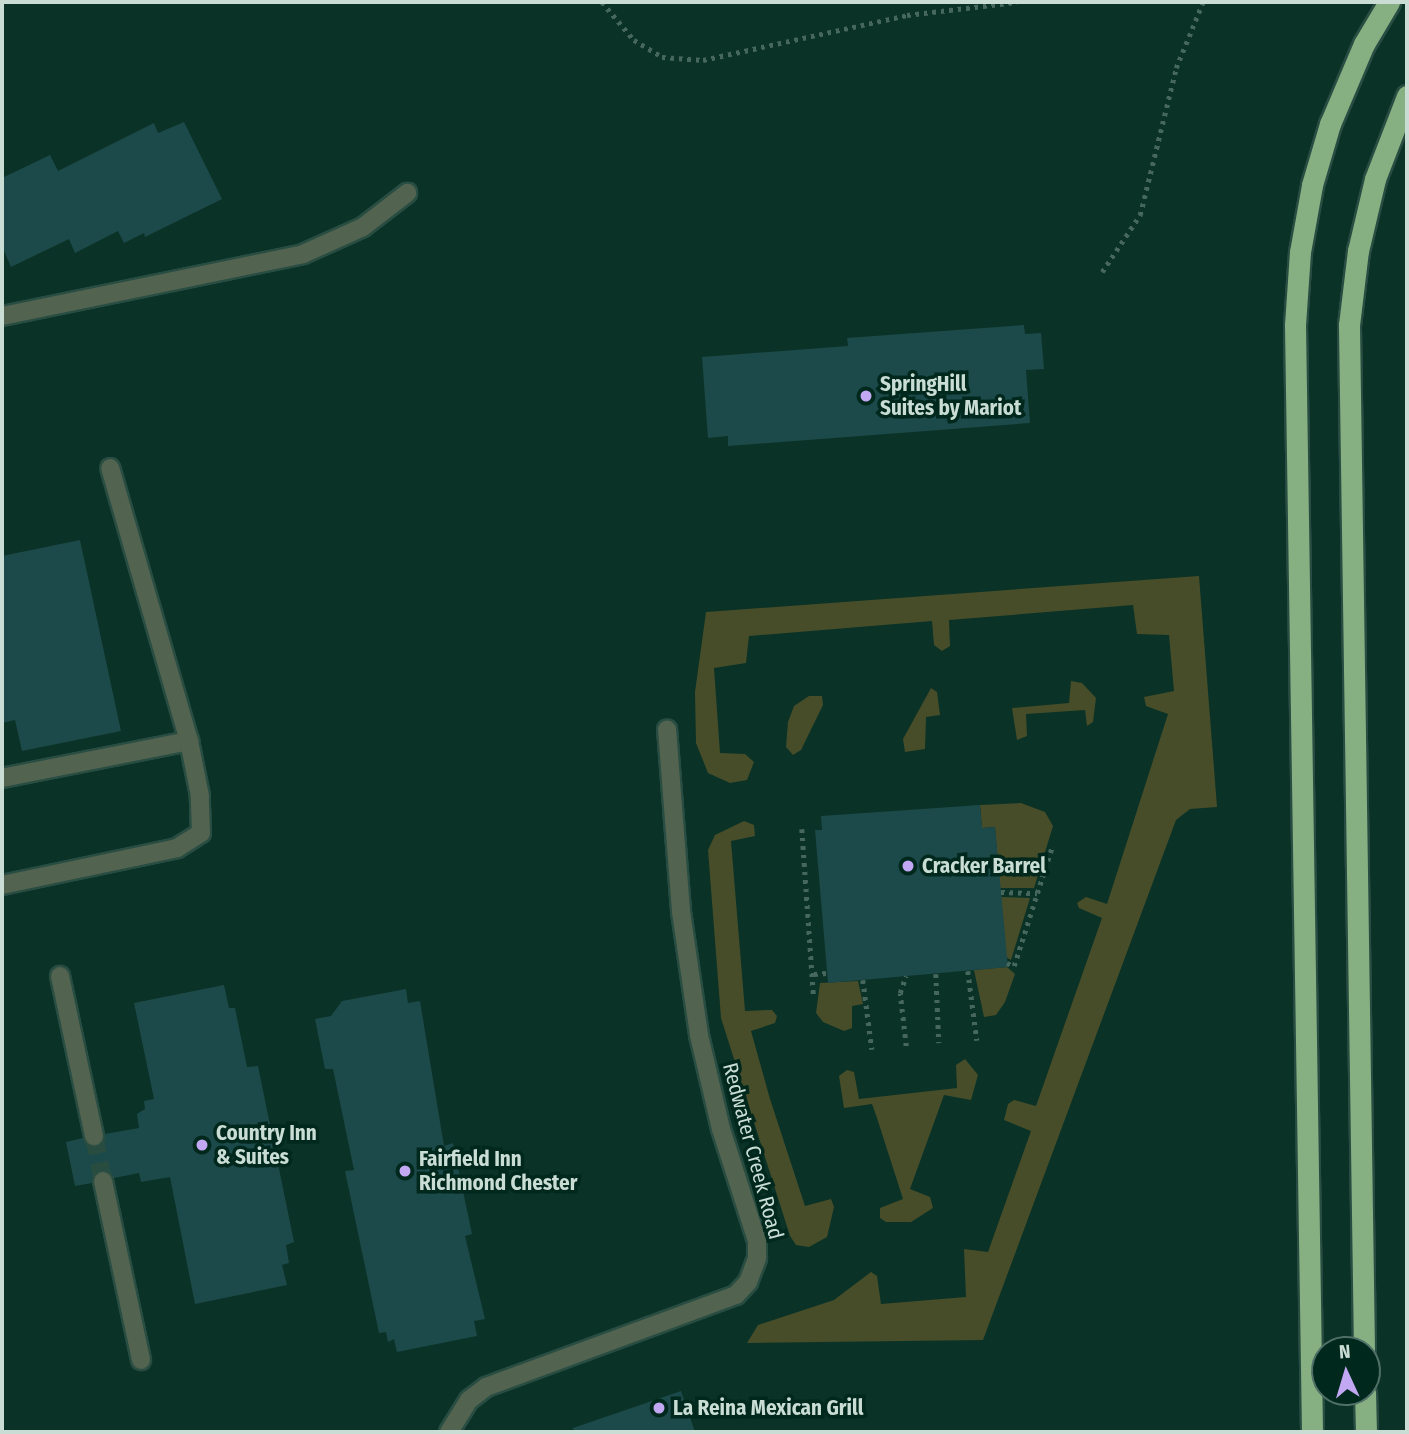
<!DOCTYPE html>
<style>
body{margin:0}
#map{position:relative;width:1409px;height:1434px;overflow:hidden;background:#0b3226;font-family:"Fira Sans Condensed",sans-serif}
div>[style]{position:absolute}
.green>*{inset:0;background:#474d29}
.building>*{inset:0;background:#1c4949}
.minor-tunnel>*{height:18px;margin-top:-9px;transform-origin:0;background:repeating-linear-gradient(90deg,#284c40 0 18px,transparent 0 27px)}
.path>*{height:4.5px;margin-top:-2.25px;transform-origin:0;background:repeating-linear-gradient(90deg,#46675c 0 3.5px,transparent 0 8.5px)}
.roads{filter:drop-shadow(2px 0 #294d42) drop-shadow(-2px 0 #294d42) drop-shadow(0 2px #294d42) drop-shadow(0 -2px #294d42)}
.minor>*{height:18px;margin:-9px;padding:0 9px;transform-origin:9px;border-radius:9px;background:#526350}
.highway>*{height:21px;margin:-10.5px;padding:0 10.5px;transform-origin:10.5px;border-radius:10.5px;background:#86b082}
.dots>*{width:19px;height:19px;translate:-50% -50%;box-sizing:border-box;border:4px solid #00281d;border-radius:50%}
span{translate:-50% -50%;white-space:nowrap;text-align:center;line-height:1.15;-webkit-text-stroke:7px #00281d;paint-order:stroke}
.poi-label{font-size:21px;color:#c9ddd5;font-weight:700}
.left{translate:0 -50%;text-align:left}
.street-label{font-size:21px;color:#c9ddd5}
.frame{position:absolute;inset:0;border:4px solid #c9ddd5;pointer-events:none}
.north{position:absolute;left:1311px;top:1336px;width:70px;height:70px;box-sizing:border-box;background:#00281d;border:2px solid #507067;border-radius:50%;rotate:356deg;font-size:19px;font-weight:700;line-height:28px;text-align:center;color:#c9ddd5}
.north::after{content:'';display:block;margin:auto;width:24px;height:32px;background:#c2a8f2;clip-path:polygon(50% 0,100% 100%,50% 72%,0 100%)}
</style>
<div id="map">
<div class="green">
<div style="clip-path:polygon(1199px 576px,1217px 807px,1190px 809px,1176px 820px,983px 1340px,747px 1343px,758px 1325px,834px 1300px,871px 1272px,877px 1276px,881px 1304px,966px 1297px,964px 1249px,988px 1252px,1031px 1131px,1004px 1120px,1008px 1104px,1014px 1100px,1036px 1106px,1102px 918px,1079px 908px,1077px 903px,1086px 897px,1107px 904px,1168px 714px,1146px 706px,1144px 697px,1174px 691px,1169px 635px,1137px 634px,1133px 605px,949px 620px,950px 646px,942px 651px,934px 645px,932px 621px,749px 636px,746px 663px,714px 668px,720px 753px,745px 754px,754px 762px,747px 780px,730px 783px,708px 773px,696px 743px,695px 692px,706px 612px)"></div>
<div style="clip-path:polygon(1071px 681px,1082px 683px,1096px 698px,1093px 722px,1087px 726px,1085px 710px,1026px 714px,1027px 736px,1017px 740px,1012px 708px,1069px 703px)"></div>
<div style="clip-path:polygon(931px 688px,937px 692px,940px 715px,926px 717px,925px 749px,905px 752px,903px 739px)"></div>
<div style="clip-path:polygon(809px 696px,822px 696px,823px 705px,801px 750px,793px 755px,786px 747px,788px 722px,794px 706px)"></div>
<div style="clip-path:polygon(1021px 803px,1045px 812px,1053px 826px,1034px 888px,1000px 888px,995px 827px,982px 828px,980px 805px)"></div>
<div style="clip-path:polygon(744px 821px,754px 825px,755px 836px,731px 841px,745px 1011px,772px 1010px,777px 1016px,775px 1023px,751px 1031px,770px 1099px,805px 1206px,831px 1199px,834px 1207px,827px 1237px,809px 1247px,796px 1245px,790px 1236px,721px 1018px,708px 850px,715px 835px)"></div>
<div style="clip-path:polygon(1001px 897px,1030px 898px,1011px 960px,1006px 957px)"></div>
<div style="clip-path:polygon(1007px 967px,1015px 974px,1005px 1002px,996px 1015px,984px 1017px,974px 970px)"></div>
<div style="clip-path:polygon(858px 981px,863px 1004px,852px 1006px,852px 1028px,844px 1031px,823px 1022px,816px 1013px,820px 983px)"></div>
<div style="clip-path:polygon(965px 1059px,978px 1075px,971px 1100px,944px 1095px,910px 1189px,930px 1197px,933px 1208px,911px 1222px,886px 1222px,880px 1218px,880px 1208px,903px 1199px,877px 1118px,872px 1104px,844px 1108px,839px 1076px,847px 1070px,854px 1072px,859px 1099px,957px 1088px,956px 1065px)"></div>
</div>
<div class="building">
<div style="clip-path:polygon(184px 122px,222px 199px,145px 237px,144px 233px,124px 243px,118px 231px,75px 253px,69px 239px,11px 267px,2px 246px,2px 178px,50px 155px,58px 171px,154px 123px,158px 133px)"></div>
<div style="clip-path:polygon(1024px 325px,1025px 334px,1041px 333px,1044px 369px,1026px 370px,1030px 423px,728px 446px,728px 436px,708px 438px,702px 357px,848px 346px,847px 338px)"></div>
<div style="clip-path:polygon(80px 540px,121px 731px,22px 751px,15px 720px,2px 723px,2px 556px)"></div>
<div style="clip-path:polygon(980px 805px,982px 828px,995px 827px,1008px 967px,828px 983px,815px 830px,822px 830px,821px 816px)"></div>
<div style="clip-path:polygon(224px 985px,229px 1008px,235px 1008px,247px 1067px,258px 1066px,294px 1242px,286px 1245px,289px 1263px,282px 1265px,287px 1285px,195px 1304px,170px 1177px,141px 1182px,139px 1173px,114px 1178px,101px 1170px,92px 1183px,75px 1186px,66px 1142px,83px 1138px,96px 1147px,105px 1134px,139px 1128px,137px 1114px,145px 1109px,144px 1101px,154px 1099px,134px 1003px)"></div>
<div style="clip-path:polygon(406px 989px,408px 1003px,420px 1001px,444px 1146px,453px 1143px,472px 1234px,465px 1236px,485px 1319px,474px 1321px,477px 1336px,397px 1352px,394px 1339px,388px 1342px,386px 1332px,379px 1333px,345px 1171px,354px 1170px,333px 1069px,325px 1069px,315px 1019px,331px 1016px,342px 1001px)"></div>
<div style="clip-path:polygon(681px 1391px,695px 1432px,574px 1432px,573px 1428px)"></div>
</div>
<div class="minor-tunnel">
<div style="left:94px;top:1136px;width:46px;rotate:78.7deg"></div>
</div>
<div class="path">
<div style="left:602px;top:2px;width:50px;rotate:49.9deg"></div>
<div style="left:634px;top:40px;width:33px;rotate:31deg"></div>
<div style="left:662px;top:57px;width:41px;rotate:4.2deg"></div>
<div style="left:703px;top:60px;width:209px;rotate:-12.4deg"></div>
<div style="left:907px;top:15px;width:111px;rotate:-6.7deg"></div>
<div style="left:1102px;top:272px;width:69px;rotate:-56.3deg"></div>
<div style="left:1140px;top:215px;width:151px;rotate:-76.2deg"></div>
<div style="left:1176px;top:68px;width:71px;rotate:-67.8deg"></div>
<div style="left:802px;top:829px;width:170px;rotate:86deg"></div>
<div style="left:1001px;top:892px;width:36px;rotate:2deg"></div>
<div style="left:1007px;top:963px;width:8px;rotate:23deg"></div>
<div style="left:1014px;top:966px;width:125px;rotate:-72.3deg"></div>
<div style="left:968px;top:971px;width:70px;rotate:82.6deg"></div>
<div style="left:814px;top:974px;width:13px;rotate:-4deg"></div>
<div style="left:936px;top:974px;width:69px;rotate:87.5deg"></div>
<div style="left:863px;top:980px;width:70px;rotate:82.6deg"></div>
<div style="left:906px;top:1046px;width:53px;rotate:-96.5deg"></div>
<div style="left:900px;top:993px;width:18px;rotate:-71deg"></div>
</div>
<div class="roads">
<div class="minor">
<div style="left:2px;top:316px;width:307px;rotate:-11.6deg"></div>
<div style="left:303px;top:254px;width:66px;rotate:-24.2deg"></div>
<div style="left:363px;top:227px;width:56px;rotate:-37.7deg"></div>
<div style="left:2px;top:778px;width:191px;rotate:-11.2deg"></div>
<div style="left:2px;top:885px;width:179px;rotate:-11.9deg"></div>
<div style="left:177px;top:848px;width:28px;rotate:-32deg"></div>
<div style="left:201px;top:833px;width:37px;rotate:-92deg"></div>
<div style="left:200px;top:796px;width:56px;rotate:-101.3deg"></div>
<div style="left:189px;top:741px;width:284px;rotate:-106.1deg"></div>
<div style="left:60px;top:976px;width:164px;rotate:78deg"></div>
<div style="left:103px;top:1181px;width:183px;rotate:78deg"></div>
<div style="left:449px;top:1432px;width:38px;rotate:-58deg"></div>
<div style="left:469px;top:1400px;width:21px;rotate:-37deg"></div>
<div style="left:486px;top:1387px;width:266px;rotate:-20.2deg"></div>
<div style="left:736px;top:1295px;width:18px;rotate:-47deg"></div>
<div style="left:748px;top:1282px;width:26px;rotate:-69deg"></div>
<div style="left:757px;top:1258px;width:17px;rotate:-90deg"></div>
<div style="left:757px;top:1241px;width:118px;rotate:-107.8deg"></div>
<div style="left:721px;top:1129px;width:97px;rotate:-103.2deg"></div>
<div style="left:699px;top:1035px;width:125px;rotate:-98.3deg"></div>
<div style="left:681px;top:911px;width:182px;rotate:-94.4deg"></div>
</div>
<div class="highway">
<div style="left:1364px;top:1350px;width:1025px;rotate:-90.84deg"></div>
<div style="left:1349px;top:325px;width:75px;rotate:-83.1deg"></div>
<div style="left:1358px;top:251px;width:74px;rotate:-76.7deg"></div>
<div style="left:1375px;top:179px;width:89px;rotate:-68.9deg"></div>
<div style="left:1365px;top:1392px;width:40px;rotate:88.6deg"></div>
<div style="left:1312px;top:1432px;width:1107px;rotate:-90.88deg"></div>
<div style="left:1295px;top:325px;width:73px;rotate:-86.1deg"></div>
<div style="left:1300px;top:252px;width:68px;rotate:-79.8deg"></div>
<div style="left:1312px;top:185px;width:64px;rotate:-73.6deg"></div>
<div style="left:1330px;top:124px;width:87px;rotate:-67deg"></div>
<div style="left:1364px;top:44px;width:49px;rotate:-59.2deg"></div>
</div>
</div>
<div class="dots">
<div style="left:866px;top:396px;background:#c2a8f2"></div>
<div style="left:908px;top:866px;background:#c2a8f2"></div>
<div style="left:202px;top:1145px;background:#c2a8f2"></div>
<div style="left:405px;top:1171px;background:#c2a8f2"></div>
<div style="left:659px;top:1408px;background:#c2a8f2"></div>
</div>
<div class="poi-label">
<span class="left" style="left:880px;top:396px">SpringHill<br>Suites by Mariot</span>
<span class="left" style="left:922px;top:866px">Cracker Barrel</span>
<span class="left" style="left:216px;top:1145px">Country Inn<br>&amp; Suites</span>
<span class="left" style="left:419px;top:1171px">Fairfield Inn<br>Richmond Chester</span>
<span class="left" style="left:673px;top:1408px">La Reina Mexican Grill</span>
</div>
<div class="street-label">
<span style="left:753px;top:1151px;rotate:75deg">Redwater Creek Road</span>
</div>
<div class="frame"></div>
<div class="north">N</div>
</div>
